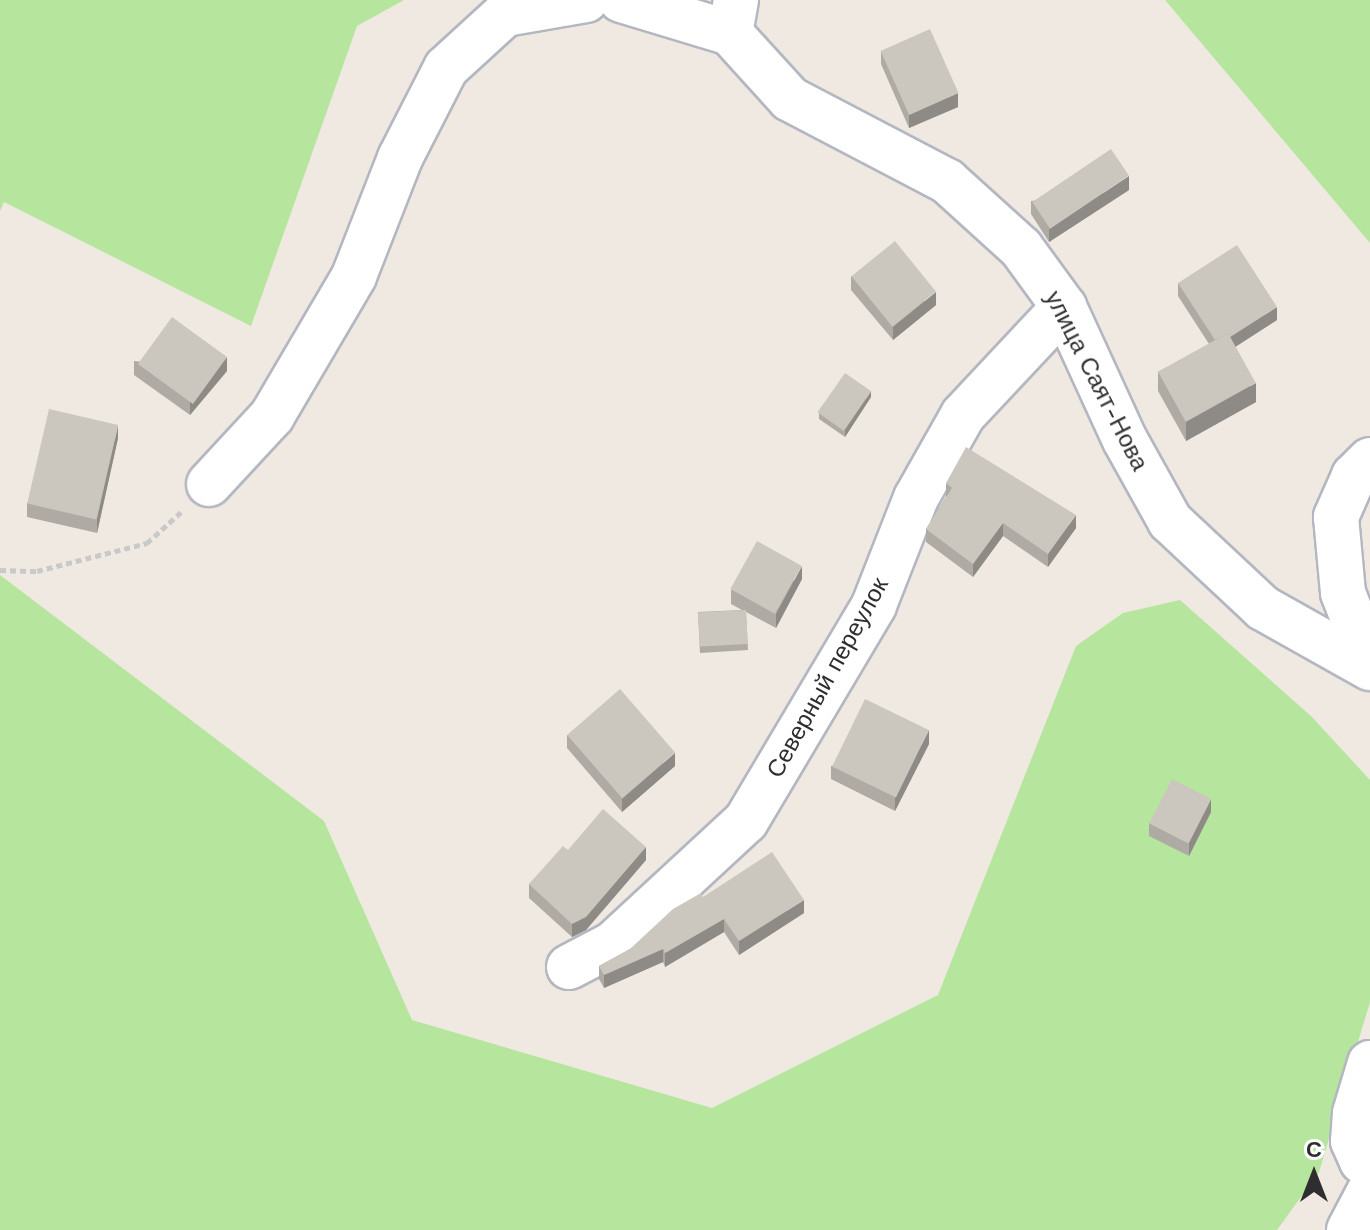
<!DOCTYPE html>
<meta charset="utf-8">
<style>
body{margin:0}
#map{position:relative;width:1370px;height:1230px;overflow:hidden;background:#efe9e1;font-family:"Work Sans",sans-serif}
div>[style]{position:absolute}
.green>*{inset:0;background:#b6e59e}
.path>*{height:5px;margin-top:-2.5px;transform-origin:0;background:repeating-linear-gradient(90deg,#c9c9c9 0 6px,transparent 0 10px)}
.roads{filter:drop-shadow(2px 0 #b4b7c1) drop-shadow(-2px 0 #b4b7c1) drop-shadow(0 2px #b4b7c1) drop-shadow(0 -2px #b4b7c1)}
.minor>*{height:44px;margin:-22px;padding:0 22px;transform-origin:22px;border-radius:22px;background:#fff}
.wall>*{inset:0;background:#afaba4}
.shaded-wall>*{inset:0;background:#8e8b86}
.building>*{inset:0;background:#cbc7bf;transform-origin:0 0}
span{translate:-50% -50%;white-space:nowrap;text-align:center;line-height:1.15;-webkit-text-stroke:7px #fff;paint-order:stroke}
.street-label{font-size:24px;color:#2e2e2e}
.north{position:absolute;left:1274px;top:1134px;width:80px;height:80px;-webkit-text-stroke:6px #fff;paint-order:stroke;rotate:0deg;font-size:22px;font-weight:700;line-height:32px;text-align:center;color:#2e2e2e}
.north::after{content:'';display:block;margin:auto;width:28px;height:36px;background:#2e2e2e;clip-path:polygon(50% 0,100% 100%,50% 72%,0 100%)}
</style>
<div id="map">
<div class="green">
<div style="clip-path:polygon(0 0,404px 0,357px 26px,251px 326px,4px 202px,0 211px)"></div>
<div style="clip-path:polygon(1165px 0,1370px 0,1370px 243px)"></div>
<div style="clip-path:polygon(0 575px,324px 821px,412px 1020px,712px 1108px,938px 995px,1076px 646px,1123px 613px,1180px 600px,1312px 717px,1370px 780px,1370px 1002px,1319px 1172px,1277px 1230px,0 1230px)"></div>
</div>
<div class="path">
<div style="left:0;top:570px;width:37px;rotate:2deg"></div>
<div style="left:37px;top:571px;width:114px;rotate:-14.3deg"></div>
<div style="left:147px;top:543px;width:47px;rotate:-42.4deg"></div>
</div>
<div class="roads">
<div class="minor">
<div style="left:621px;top:0;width:114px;rotate:16.8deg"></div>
<div style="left:736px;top:0;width:34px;rotate:100deg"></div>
<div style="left:730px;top:33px;width:89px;rotate:47.7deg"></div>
<div style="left:790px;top:99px;width:177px;rotate:27.6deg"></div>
<div style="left:947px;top:181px;width:100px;rotate:42.2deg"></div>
<div style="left:1021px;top:248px;width:73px;rotate:53.9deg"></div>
<div style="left:1064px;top:307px;width:146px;rotate:65.4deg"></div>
<div style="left:1125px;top:440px;width:93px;rotate:60.9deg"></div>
<div style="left:1170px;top:521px;width:127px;rotate:43.1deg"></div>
<div style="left:1263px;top:608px;width:123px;rotate:29.3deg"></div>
<div style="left:1370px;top:460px;width:23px;rotate:135deg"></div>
<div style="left:1354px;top:476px;width:45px;rotate:113.7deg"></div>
<div style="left:1336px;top:517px;width:76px;rotate:84.7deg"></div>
<div style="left:1343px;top:593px;width:74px;rotate:68.6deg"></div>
<div style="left:209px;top:484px;width:93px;rotate:-47.2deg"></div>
<div style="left:272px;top:416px;width:162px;rotate:-59.6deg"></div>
<div style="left:354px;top:276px;width:127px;rotate:-68.7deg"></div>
<div style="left:400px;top:158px;width:101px;rotate:-62.9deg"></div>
<div style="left:446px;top:68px;width:80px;rotate:-42.5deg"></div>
<div style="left:505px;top:14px;width:82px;rotate:-9.8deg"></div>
<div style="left:569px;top:967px;width:50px;rotate:-27.6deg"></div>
<div style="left:613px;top:944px;width:181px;rotate:-42.8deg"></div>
<div style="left:746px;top:821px;width:251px;rotate:-59.3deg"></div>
<div style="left:874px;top:605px;width:115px;rotate:-68.6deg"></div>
<div style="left:916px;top:498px;width:95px;rotate:-60.5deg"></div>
<div style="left:963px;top:415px;width:148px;rotate:-46.9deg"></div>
<div style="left:1370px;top:1063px;width:52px;rotate:106.7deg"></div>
<div style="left:1355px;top:1113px;width:28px;rotate:94deg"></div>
<div style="left:1353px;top:1141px;width:22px;rotate:66deg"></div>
<div style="left:1362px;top:1161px;width:11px;rotate:41deg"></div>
<div style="left:1349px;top:1230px;width:45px;rotate:-62.3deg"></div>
</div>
</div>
<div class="wall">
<div style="clip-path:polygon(881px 51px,958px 107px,909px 128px,881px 64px)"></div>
<div style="clip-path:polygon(1129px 190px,1049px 242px,1031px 214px,1031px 201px)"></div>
<div style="clip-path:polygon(851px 276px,936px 305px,893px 340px,851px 290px)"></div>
<div style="clip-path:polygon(1178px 283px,1277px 320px,1235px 347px,1256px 402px,1186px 441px,1158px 391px,1158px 372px,1209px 344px,1178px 296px)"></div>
<div style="clip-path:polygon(134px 361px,227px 371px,190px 415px,134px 375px)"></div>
<div style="clip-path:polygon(871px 397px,845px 437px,819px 419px,819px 413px)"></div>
<div style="clip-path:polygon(118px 438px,97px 533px,27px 517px,27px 503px)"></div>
<div style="clip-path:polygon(946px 483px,1076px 528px,1048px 567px,1003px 536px,973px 577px,926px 542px,926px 529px,946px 497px)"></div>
<div style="clip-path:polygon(802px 579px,776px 628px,746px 612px,748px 650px,700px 653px,698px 612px,742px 610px,731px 604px,731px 590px)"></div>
<div style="clip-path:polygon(567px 735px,675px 766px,622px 812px,567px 748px)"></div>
<div style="clip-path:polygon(929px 744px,895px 811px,831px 779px,831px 766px)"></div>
<div style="clip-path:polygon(1211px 812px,1189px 856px,1149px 836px,1149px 823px)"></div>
<div style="clip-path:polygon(568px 850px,646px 860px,586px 930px,572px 937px,529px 898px,529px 884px)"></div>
<div style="clip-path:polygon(703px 897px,804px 913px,739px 955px,724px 932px,665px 967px,663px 962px,604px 988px,599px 979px,599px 966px,630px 949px)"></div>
</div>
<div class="shaded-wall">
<div style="clip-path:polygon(958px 93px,958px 107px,909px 128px,909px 115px)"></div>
<div style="clip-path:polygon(1129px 176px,1129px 190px,1049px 242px,1049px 229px)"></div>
<div style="clip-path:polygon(936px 292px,936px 305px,893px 340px,893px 327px)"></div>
<div style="clip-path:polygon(1277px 307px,1277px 320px,1218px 358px,1218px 345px)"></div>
<div style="clip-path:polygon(227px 357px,227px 371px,190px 415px,190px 402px)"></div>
<div style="clip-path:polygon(1256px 383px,1256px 402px,1186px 441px,1186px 422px)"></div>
<div style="clip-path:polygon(871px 391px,871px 397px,845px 437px,845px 430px)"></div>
<div style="clip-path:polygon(118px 425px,118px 438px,97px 533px,97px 519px)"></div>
<div style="clip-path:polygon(1076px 515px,1076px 528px,1048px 567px,1048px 554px)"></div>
<div style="clip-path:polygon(1003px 523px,1003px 536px,973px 577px,973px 564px)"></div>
<div style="clip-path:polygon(802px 566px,802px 579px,776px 628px,776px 614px)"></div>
<div style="clip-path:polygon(929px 730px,929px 744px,895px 811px,895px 798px)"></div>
<div style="clip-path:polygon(675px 753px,675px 766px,622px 812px,622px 799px)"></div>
<div style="clip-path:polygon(1211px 799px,1211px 812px,1189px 856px,1189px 843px)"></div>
<div style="clip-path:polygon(646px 847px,646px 860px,586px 930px,572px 937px,572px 924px)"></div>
<div style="clip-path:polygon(804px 900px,804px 913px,739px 955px,739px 941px)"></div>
<div style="clip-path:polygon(724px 919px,724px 932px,665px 967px,665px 953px)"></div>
<div style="clip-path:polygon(663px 949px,663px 962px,604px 988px,604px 975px)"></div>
</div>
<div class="building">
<div style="left:930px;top:29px;width:70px;height:54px;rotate:66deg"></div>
<div style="left:1111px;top:149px;width:32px;height:95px;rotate:56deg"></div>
<div style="left:895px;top:241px;width:65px;height:56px;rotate:51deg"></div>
<div style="clip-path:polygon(1237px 245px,1277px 307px,1230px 337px,1228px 333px,1215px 340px,1178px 283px)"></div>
<div style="left:172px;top:317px;width:68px;height:58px;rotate:36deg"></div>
<div style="left:1228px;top:333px;width:57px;height:80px;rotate:61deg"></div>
<div style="left:845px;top:373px;width:32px;height:48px;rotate:35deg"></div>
<div style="left:49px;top:409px;width:71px;height:97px;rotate:13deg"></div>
<div style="clip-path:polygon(966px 447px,1076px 515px,1048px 554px,1003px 523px,973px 564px,926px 529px,952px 488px,946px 483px)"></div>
<div style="left:757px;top:541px;width:51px;height:55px;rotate:29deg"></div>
<div style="left:746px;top:610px;width:34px;height:48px;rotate:87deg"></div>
<div style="left:620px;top:689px;width:84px;height:70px;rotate:49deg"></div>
<div style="left:865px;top:699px;width:71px;height:75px;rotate:26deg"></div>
<div style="left:1172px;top:779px;width:44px;height:50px;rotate:27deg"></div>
<div style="clip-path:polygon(603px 809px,646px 847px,586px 917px,572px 924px,529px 884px,563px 846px,568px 850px)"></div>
<div style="clip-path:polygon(772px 852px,804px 900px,739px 941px,724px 919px,665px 953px,663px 949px,604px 975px,599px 966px,630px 949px,673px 909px,701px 893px,703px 897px)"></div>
</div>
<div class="street-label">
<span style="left:1096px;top:381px;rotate:63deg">улица Саят-Нова</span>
<span style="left:828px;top:678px;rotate:-61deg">Северный переулок</span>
</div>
<div class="north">С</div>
</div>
